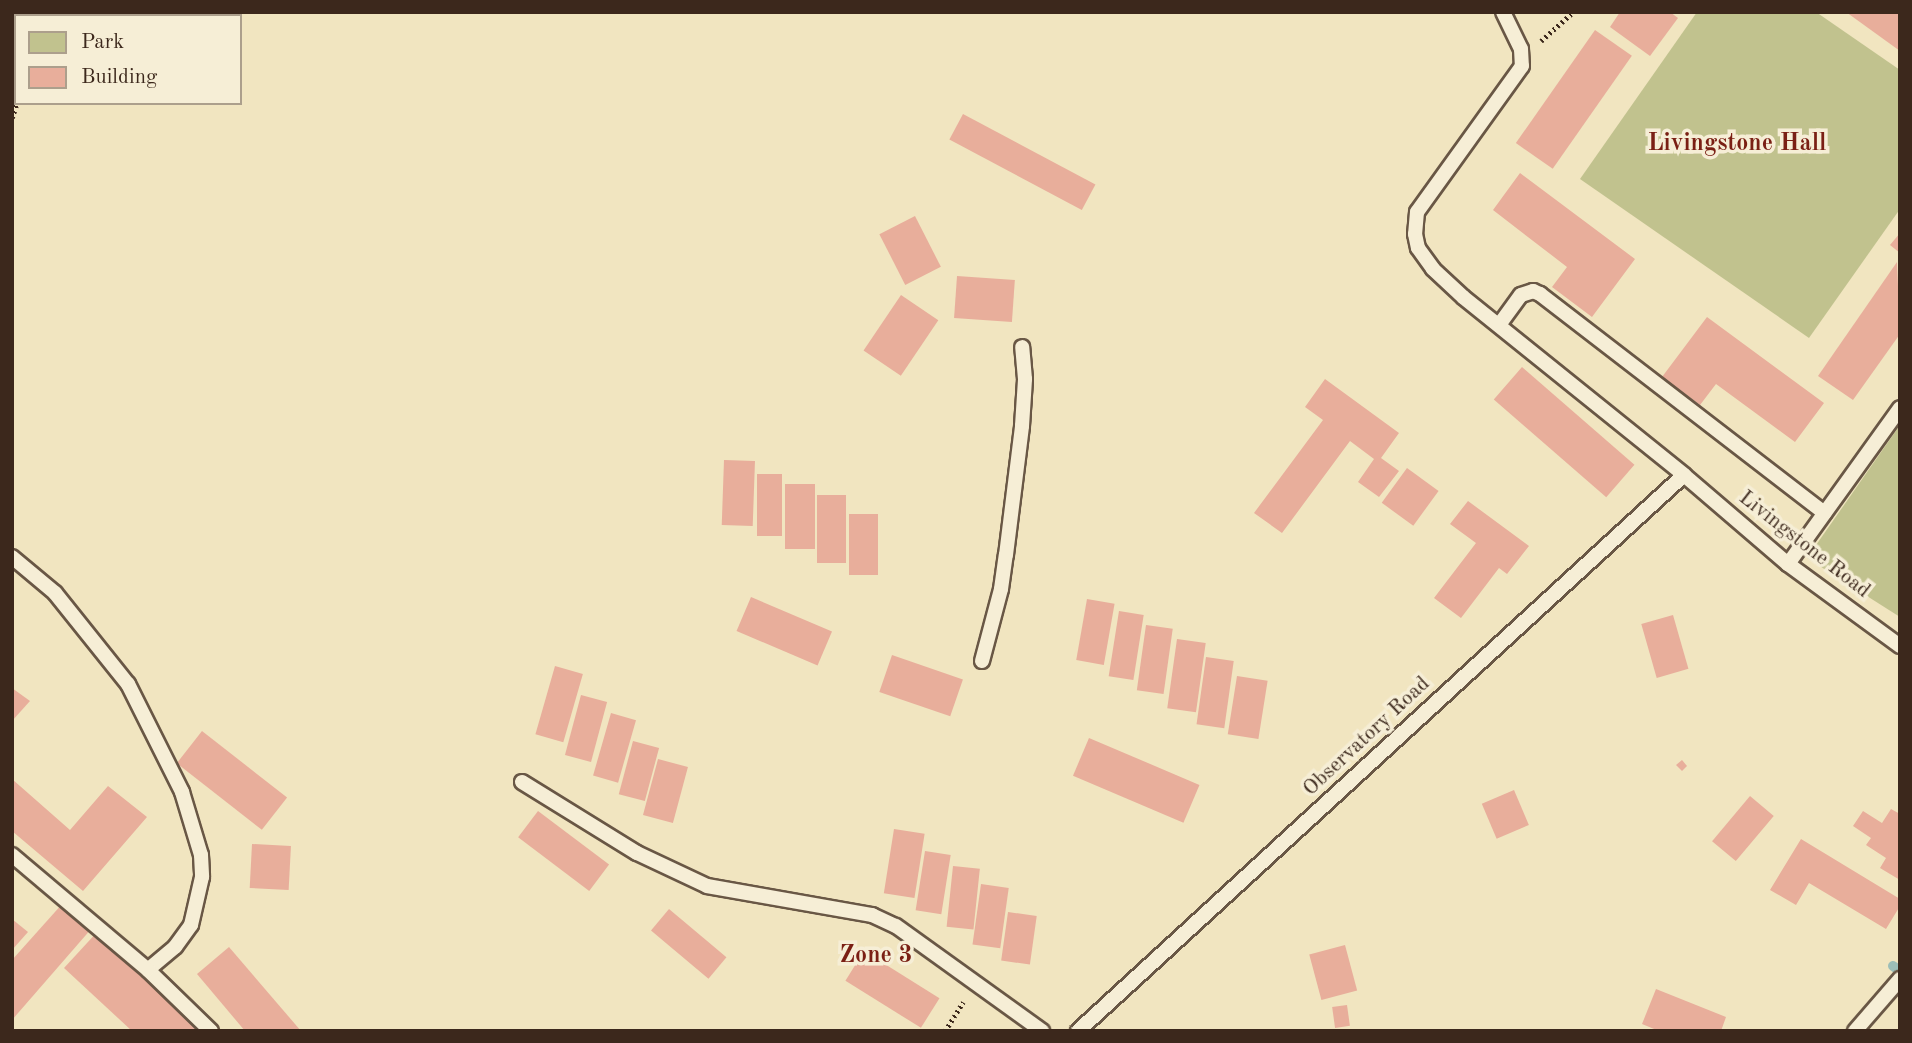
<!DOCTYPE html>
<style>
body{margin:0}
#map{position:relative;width:1912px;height:1043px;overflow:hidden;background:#f1e5c0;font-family:"Old Standard TT",serif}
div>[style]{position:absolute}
.green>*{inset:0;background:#c1c28e}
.stream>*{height:10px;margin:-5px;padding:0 5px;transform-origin:5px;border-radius:5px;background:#9cbeb8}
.building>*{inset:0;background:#e8ae9b;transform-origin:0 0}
.path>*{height:4.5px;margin-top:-2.25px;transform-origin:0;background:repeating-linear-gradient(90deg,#3c281c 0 2px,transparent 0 5.5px)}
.roads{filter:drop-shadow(2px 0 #695745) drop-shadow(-2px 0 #695745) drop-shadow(0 2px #695745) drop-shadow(0 -2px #695745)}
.lane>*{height:14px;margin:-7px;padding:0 7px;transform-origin:7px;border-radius:7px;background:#f6eed6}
span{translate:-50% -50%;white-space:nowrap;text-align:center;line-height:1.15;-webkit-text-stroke:7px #f6eed6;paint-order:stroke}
.street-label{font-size:21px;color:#3c281c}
.quarter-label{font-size:24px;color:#7a1f14;font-weight:700}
.frame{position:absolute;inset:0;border:14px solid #3c281c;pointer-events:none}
.legend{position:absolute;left:14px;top:14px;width:228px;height:91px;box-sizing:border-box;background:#f6eed6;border:2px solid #ac9f8c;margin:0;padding:9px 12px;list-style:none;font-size:21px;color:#3c281c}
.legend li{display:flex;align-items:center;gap:14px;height:35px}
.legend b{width:35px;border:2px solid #ac9f8c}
</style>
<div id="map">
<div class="green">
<div style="clip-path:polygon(1697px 12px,1816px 12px,1900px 70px,1900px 209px,1809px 338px,1580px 179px)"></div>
<div style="clip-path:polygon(1900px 425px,1900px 617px,1807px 558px)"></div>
</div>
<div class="stream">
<div style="left:1893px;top:966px;width:9px;rotate:36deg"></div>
</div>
<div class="building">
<div style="clip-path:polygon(1620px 12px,1670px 12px,1678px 18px,1650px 56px,1610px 27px)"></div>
<div style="clip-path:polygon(1846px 12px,1900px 12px,1900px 51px)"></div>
<div style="left:1595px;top:30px;width:45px;height:138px;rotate:35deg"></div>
<div style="left:963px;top:114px;width:150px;height:29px;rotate:28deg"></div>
<div style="clip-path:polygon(1520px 173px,1635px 259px,1592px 317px,1552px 287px,1567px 267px,1493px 210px)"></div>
<div style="left:915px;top:216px;width:57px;height:40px;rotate:63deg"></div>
<div style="clip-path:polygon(1900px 233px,1900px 253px,1890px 245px)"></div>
<div style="clip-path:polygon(1897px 262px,1900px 334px,1853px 400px,1818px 376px)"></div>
<div style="left:957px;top:276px;width:58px;height:42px;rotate:4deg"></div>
<div style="left:901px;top:295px;width:45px;height:67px;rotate:34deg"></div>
<div style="clip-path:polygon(1707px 317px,1824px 403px,1795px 442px,1716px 384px,1700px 405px,1662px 377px)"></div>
<div style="left:1522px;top:367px;width:149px;height:43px;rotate:41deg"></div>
<div style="clip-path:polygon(1325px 379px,1399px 433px,1381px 458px,1399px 471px,1379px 497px,1358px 482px,1374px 459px,1350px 441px,1282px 533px,1254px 513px,1323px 420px,1305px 407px)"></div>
<div style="left:724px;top:460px;width:31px;height:65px;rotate:2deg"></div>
<div style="left:1407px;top:468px;width:39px;height:43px;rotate:36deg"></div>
<div style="left:757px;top:474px;width:25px;height:62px"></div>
<div style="left:785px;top:484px;width:30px;height:65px"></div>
<div style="left:817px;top:495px;width:29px;height:68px"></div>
<div style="clip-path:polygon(1468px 501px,1529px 546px,1507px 574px,1499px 568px,1461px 618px,1434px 598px,1476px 543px,1450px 524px)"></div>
<div style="left:849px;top:514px;width:29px;height:61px"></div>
<div style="left:751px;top:597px;width:88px;height:37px;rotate:23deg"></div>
<div style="left:1087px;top:599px;width:28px;height:62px;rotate:10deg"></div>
<div style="left:1119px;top:611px;width:25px;height:66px;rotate:9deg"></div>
<div style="left:1673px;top:615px;width:56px;height:33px;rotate:74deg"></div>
<div style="left:1146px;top:625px;width:27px;height:66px;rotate:8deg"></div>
<div style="left:1177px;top:639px;width:29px;height:70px;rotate:8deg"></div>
<div style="left:892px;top:655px;width:75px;height:39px;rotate:19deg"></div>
<div style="left:1206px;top:657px;width:28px;height:68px;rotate:8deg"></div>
<div style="left:555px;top:666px;width:29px;height:71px;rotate:16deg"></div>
<div style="left:1237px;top:676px;width:31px;height:59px;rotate:9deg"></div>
<div style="clip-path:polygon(12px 688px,30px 701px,12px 721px)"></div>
<div style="left:581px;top:695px;width:27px;height:62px;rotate:15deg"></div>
<div style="left:611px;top:713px;width:26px;height:65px;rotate:16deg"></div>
<div style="left:202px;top:731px;width:108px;height:41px;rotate:38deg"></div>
<div style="left:1089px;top:738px;width:120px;height:41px;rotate:23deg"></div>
<div style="left:633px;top:741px;width:27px;height:55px;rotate:15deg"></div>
<div style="left:658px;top:759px;width:31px;height:58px;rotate:15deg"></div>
<div style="clip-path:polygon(1682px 760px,1687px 766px,1682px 771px,1676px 765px)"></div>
<div style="clip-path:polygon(12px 779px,70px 830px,108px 786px,147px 817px,83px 891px,12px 831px)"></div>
<div style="left:1514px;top:790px;width:38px;height:35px;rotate:67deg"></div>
<div style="left:1750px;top:796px;width:31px;height:59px;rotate:40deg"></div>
<div style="clip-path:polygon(1891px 809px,1900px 814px,1900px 880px,1880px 868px,1886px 858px,1866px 845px,1871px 838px,1853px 826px,1863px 811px,1882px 823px)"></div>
<div style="left:538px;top:811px;width:89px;height:33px;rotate:37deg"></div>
<div style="left:894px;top:829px;width:31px;height:65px;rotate:9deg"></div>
<div style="clip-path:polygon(1801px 839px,1900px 899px,1900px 906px,1886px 929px,1809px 883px,1796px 905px,1770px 890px)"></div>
<div style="left:252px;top:844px;width:39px;height:44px;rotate:3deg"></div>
<div style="left:925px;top:851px;width:26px;height:60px;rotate:9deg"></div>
<div style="left:953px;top:866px;width:27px;height:61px;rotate:6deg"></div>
<div style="left:981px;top:884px;width:28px;height:61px;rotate:8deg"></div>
<div style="clip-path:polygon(63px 903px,92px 928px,12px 1020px,12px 960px)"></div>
<div style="left:669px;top:909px;width:75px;height:28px;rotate:40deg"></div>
<div style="left:1008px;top:912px;width:29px;height:49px;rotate:8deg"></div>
<div style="clip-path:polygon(12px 919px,28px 932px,12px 950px)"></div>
<div style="clip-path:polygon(99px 930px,210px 1031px,132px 1031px,64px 968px)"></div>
<div style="left:1345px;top:945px;width:47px;height:37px;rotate:75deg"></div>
<div style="clip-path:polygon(229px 947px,301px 1031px,245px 1031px,197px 974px)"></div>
<div style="left:864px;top:951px;width:89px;height:35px;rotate:32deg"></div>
<div style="clip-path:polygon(1656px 989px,1726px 1017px,1721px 1031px,1659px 1031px,1642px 1024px)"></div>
<div style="left:1347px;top:1005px;width:21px;height:15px;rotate:82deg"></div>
</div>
<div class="path">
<div style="left:43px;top:16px;width:4px;rotate:-63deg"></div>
<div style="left:1541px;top:41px;width:43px;rotate:-42.2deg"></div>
<div style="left:12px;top:118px;width:16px;rotate:-72deg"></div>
<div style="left:945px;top:1031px;width:34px;rotate:-58deg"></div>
</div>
<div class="roads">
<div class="lane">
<div style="left:1503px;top:12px;width:41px;rotate:64.1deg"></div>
<div style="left:1521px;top:49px;width:17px;rotate:87deg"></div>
<div style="left:1522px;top:66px;width:180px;rotate:125.7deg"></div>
<div style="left:1417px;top:212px;width:22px;rotate:95deg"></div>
<div style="left:1415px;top:234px;width:14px;rotate:78deg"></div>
<div style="left:1418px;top:248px;width:26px;rotate:54deg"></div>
<div style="left:1433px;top:269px;width:41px;rotate:43deg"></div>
<div style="left:1463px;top:297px;width:284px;rotate:38.8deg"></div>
<div style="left:1684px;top:475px;width:137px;rotate:40.6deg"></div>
<div style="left:1788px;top:564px;width:139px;rotate:36.2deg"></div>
<div style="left:1499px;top:325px;width:37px;rotate:-54deg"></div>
<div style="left:1521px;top:295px;width:13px;rotate:-18deg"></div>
<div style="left:1533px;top:291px;width:8px;rotate:23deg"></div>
<div style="left:1540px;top:294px;width:359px;rotate:37.6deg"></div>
<div style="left:12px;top:557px;width:56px;rotate:39.9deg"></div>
<div style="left:55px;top:593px;width:117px;rotate:51.3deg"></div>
<div style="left:128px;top:684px;width:121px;rotate:63.4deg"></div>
<div style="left:182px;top:792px;width:66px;rotate:73.2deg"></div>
<div style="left:201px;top:855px;width:22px;rotate:87deg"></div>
<div style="left:202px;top:877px;width:49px;rotate:102.9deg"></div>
<div style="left:191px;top:925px;width:27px;rotate:126deg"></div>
<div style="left:175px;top:947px;width:35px;rotate:140deg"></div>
<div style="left:148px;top:970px;width:88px;rotate:44.1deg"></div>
<div style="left:1788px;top:564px;width:192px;rotate:-54.3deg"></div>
<div style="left:982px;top:661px;width:74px;rotate:-75.2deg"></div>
<div style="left:1001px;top:589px;width:34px;rotate:-82deg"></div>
<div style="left:1006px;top:555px;width:130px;rotate:-82.9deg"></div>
<div style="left:1022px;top:426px;width:47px;rotate:-86.3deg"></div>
<div style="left:1025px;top:379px;width:32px;rotate:-95deg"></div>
<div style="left:522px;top:782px;width:135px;rotate:31.7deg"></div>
<div style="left:637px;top:853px;width:77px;rotate:25.2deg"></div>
<div style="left:707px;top:886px;width:168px;rotate:10deg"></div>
<div style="left:872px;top:915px;width:26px;rotate:25deg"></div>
<div style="left:896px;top:926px;width:180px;rotate:35.7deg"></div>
<div style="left:12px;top:855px;width:178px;rotate:40.2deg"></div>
<div style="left:1078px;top:1031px;width:822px;rotate:-42.54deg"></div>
<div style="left:1855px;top:1031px;width:69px;rotate:-49.1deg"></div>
</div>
</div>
<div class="street-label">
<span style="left:1804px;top:545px;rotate:38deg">Livingstone Road</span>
<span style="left:1367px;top:737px;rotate:-43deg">Observatory Road</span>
</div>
<div class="quarter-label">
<span style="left:1737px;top:145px">Livingstone Hall</span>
<span style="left:876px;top:957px">Zone 3</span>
</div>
<div class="frame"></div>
<ul class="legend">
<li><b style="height:19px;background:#c1c28e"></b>Park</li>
<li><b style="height:19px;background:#e8ae9b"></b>Building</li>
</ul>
</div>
